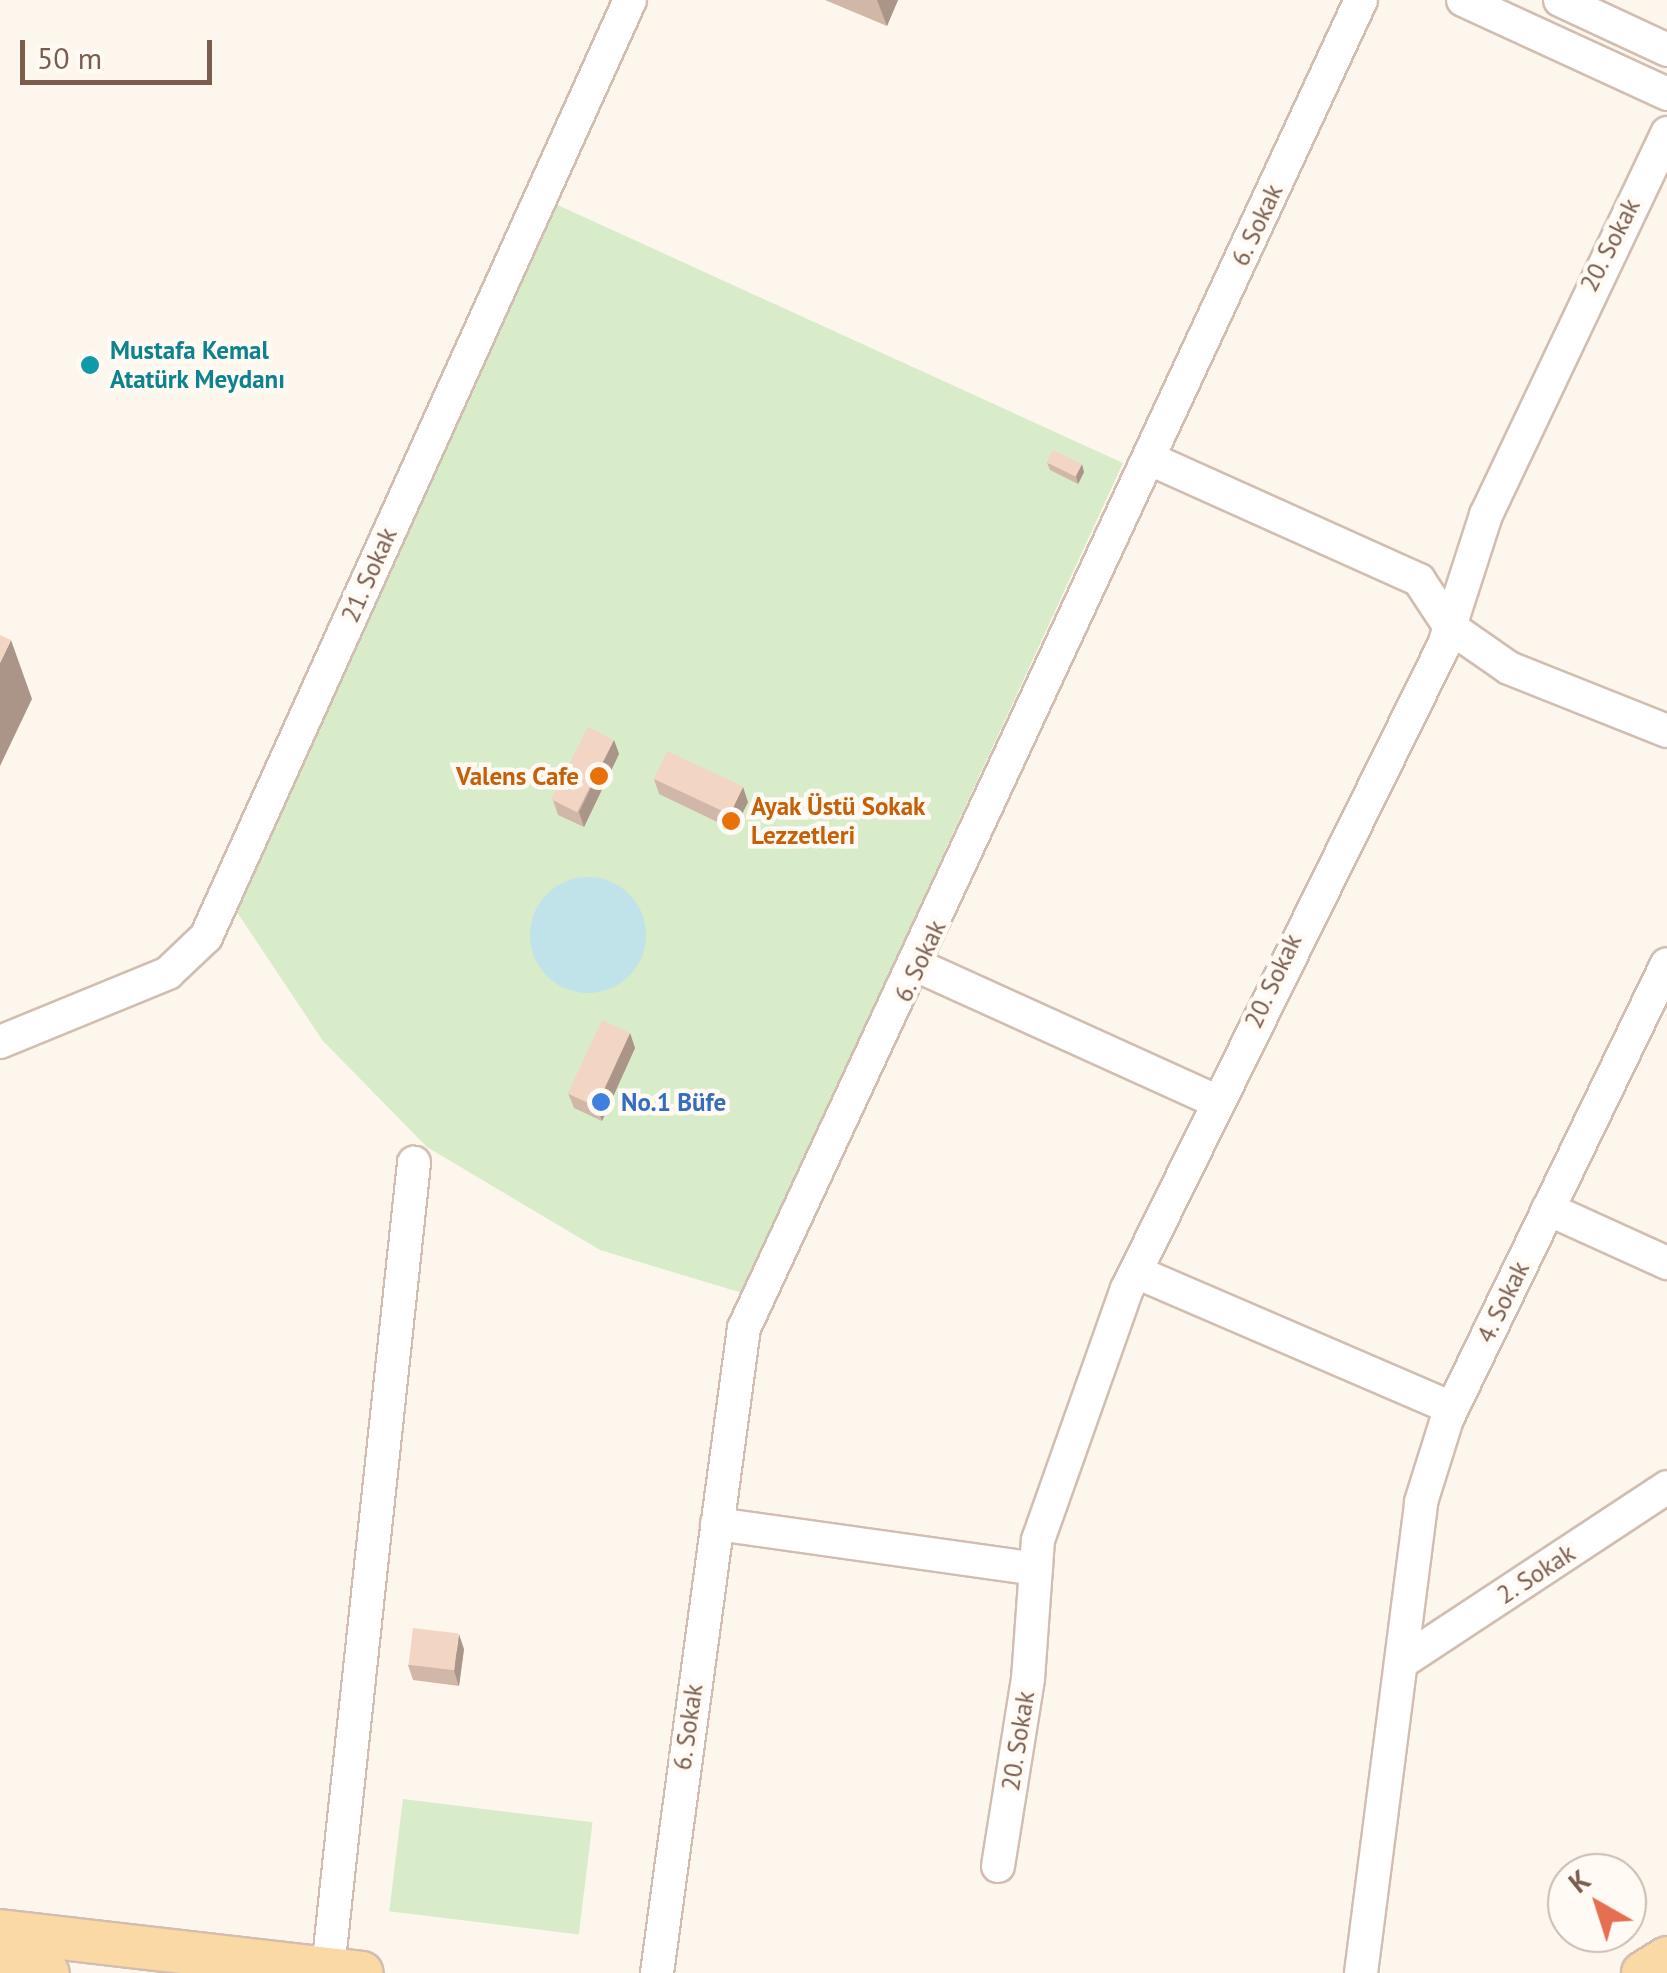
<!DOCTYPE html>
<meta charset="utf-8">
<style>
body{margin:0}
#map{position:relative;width:1667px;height:1973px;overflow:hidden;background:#fdf6ec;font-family:"PT Sans",sans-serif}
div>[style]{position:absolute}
.green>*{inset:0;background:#d8ecc9;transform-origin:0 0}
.water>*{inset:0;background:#bfe3e8}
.round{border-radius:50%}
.roads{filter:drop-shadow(2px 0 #d1beb0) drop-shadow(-2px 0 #d1beb0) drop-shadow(0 2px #d1beb0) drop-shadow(0 -2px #d1beb0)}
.minor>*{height:32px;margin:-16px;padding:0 16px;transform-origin:16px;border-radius:16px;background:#fff}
.major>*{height:42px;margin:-21px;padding:0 21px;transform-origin:21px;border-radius:21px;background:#fbd9a5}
.wall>*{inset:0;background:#d1b7a8}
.shaded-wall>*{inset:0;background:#aa9588}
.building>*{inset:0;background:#f3d5c3;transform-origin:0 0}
.dots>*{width:28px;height:28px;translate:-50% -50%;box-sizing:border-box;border:5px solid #fffaf3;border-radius:50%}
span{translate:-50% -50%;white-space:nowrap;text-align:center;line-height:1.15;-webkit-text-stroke:9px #fffaf3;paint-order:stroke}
.street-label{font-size:25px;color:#7a5c4d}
.culture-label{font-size:25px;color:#0d838f;font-weight:700}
.left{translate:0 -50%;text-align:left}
.food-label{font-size:25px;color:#c56008;font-weight:700}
.right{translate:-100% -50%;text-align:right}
.shop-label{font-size:25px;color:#366cbe;font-weight:700}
.north{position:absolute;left:1547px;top:1853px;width:100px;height:100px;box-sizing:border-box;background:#fffaf3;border:2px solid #cabbb1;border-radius:50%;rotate:321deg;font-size:28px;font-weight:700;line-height:40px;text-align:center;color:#7a5c4d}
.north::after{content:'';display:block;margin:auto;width:35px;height:45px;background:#e76f51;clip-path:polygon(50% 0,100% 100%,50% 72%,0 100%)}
.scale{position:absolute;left:20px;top:40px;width:192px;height:45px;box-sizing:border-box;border:5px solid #7a5c4d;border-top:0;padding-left:12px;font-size:30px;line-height:35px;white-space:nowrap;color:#7a5c4d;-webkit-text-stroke:8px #fffaf3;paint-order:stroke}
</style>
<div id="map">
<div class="green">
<div style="clip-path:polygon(551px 202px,1123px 463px,742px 1293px,600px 1250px,427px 1147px,323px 1041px,233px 906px)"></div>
<div style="left:403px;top:1799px;width:191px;height:113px;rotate:7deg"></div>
</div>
<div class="water">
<div class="round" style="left:530px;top:877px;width:116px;height:116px"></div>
</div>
<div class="roads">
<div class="minor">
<div style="left:1463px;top:0;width:225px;rotate:24.7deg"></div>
<div style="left:1560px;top:0;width:118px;rotate:25deg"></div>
<div style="left:1150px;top:459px;width:295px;rotate:24.2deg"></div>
<div style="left:1419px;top:580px;width:56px;rotate:56.6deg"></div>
<div style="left:1450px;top:627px;width:72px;rotate:34.8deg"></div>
<div style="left:1509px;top:668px;width:170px;rotate:21.7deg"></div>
<div style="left:918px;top:966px;width:327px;rotate:24.4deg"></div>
<div style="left:0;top:1042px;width:182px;rotate:-22.3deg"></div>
<div style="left:168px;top:973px;width:52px;rotate:-43.5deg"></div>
<div style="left:206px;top:937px;width:1028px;rotate:-65.65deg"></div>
<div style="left:1548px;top:1209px;width:131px;rotate:24.4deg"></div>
<div style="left:1136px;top:1272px;width:344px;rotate:23.3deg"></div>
<div style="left:717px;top:1524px;width:322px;rotate:8deg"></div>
<div style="left:1405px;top:1660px;width:314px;rotate:-33.4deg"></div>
<div style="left:998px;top:1866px;width:189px;rotate:-80.9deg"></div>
<div style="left:1028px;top:1679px;width:139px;rotate:-85.9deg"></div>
<div style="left:1038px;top:1540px;width:266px;rotate:-70.5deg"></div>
<div style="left:1127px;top:1289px;width:718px;rotate:-63.79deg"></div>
<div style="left:1444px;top:645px;width:137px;rotate:-72.1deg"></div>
<div style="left:1486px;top:515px;width:423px;rotate:-64.6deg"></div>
<div style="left:328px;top:1969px;width:811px;rotate:-83.91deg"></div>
<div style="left:657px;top:1973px;width:651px;rotate:-82.32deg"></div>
<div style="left:744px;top:1328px;width:1464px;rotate:-65.08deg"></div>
<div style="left:1361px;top:1973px;width:475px;rotate:-82.7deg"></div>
<div style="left:1421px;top:1502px;width:87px;rotate:-72.6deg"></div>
<div style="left:1447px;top:1419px;width:505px;rotate:-64.2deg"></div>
</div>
<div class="major">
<div style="left:0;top:1931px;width:364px;rotate:6.6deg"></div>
<div style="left:0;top:1967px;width:48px;rotate:7.1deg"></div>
<div style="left:1643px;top:1973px;width:28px;rotate:-32deg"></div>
</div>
</div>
<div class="wall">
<div style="clip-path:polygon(825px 0,898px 0,887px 26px)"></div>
<div style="clip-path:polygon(1047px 463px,1084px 472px,1078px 484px,1050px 470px)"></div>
<div style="clip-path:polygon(614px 740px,619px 754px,584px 827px,558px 815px,553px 800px)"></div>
<div style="clip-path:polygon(654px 779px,748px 802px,734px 830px,659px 794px)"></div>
<div style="clip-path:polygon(630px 1033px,635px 1048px,602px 1121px,574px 1108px,568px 1093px)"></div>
<div style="clip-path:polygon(464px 1649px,459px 1686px,413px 1680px,408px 1665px)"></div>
</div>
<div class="shaded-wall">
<div style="clip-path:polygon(877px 0,898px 0,887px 26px)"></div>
<div style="clip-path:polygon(1082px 464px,1084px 472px,1078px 484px,1076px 476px)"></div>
<div style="clip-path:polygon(11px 640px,32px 699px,0 766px,0 663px)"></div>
<div style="clip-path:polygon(614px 740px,619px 754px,584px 827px,579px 812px)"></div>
<div style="clip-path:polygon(743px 787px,748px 802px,734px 830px,729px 815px)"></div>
<div style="clip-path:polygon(630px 1033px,635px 1048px,602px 1121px,597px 1106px)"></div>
<div style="clip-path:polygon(459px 1634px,464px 1649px,459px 1686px,454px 1671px)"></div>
</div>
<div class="building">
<div style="left:1053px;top:450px;width:32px;height:14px;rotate:26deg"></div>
<div style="clip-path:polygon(0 635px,11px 640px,0 663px)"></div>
<div style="left:588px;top:727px;width:29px;height:81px;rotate:27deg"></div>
<div style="left:667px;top:751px;width:84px;height:31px;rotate:25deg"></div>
<div style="left:602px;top:1020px;width:31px;height:81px;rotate:25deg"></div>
<div style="left:413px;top:1628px;width:46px;height:37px;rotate:7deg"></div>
</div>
<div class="dots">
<div style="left:90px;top:365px;background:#0f9aa8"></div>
<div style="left:599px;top:776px;background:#e8710a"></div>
<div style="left:731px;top:821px;background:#e8710a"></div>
<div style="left:601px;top:1102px;background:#3f7fe0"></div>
</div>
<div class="street-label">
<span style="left:1257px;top:225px;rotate:-65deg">6. Sokak</span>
<span style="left:1610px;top:245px;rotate:-63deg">20. Sokak</span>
<span style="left:369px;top:575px;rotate:-66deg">21. Sokak</span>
<span style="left:920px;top:961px;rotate:-65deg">6. Sokak</span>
<span style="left:1273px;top:981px;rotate:-65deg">20. Sokak</span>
<span style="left:1503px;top:1302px;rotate:-64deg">4. Sokak</span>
<span style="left:1536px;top:1574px;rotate:-33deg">2. Sokak</span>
<span style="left:688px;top:1727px;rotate:-82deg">6. Sokak</span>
<span style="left:1018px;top:1741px;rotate:-81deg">20. Sokak</span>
</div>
<div class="culture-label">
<span class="left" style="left:110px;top:365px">Mustafa Kemal<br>Atatürk Meydanı</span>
</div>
<div class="food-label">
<span class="right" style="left:579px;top:776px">Valens Cafe</span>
<span class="left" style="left:751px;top:821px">Ayak Üstü Sokak<br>Lezzetleri</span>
</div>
<div class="shop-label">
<span class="left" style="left:621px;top:1102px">No.1 Büfe</span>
</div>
<div class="north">K</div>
<div class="scale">50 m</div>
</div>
